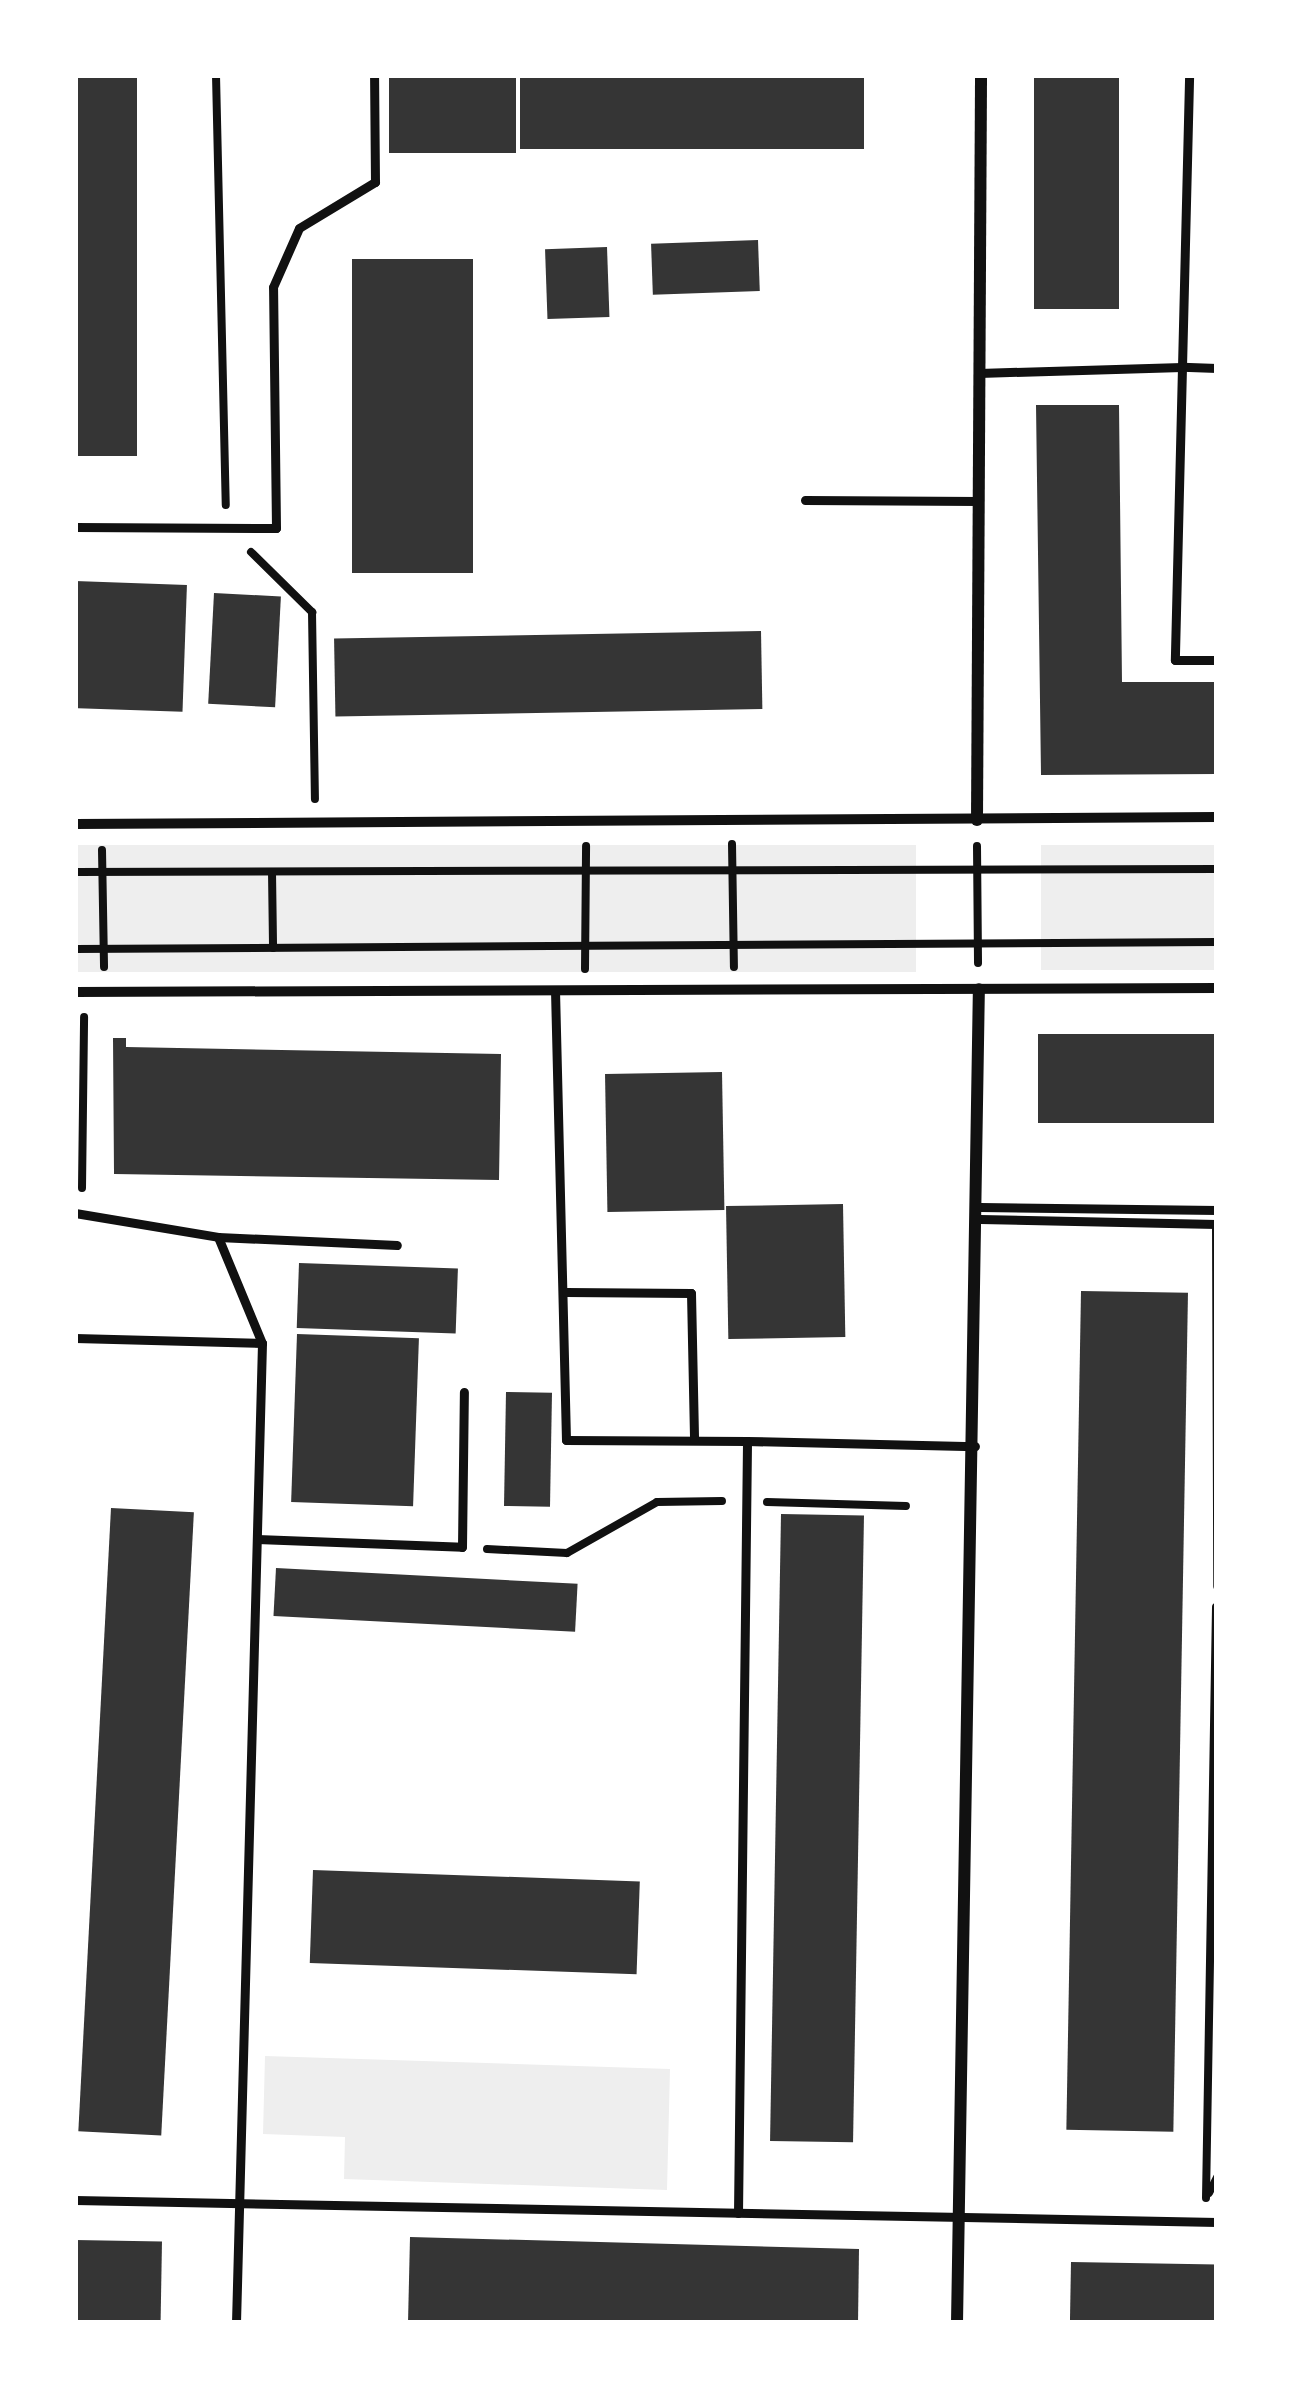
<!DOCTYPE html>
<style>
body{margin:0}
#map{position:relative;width:1292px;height:2398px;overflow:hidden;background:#fff;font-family:Mulish,sans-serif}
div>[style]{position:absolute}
.green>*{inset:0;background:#eee;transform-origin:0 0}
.building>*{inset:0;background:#353535;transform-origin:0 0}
.path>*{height:8px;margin:-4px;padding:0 4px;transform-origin:4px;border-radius:4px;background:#111}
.service>*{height:9px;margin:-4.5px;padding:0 4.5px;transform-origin:4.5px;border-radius:4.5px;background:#111}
.pedestrian>*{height:10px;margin:-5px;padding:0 5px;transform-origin:5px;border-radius:5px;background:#111}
.minor>*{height:12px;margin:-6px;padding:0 6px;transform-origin:6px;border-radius:6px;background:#111}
span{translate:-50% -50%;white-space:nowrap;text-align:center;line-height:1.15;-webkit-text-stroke:9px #fff;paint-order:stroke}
.frame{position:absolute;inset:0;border:78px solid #fff;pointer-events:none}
</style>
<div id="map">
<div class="green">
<div style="left:75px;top:845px;width:841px;height:127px"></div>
<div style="left:1217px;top:845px;width:125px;height:176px;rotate:90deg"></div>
<div style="clip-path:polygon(265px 2056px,670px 2069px,667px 2190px,344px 2179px,345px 2137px,263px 2134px)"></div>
</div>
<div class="building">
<div style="left:75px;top:75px;width:62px;height:381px"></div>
<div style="left:389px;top:75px;width:127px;height:78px"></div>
<div style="left:520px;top:75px;width:344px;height:74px"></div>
<div style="left:1034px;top:75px;width:85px;height:234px"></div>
<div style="left:758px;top:240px;width:51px;height:107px;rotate:88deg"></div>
<div style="left:607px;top:247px;width:70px;height:62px;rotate:88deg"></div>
<div style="left:352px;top:259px;width:121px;height:314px"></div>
<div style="clip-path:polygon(1036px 405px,1119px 405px,1122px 682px,1217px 682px,1217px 774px,1041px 775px)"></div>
<div style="left:75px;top:581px;width:112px;height:127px;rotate:2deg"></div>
<div style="left:214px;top:593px;width:67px;height:111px;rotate:3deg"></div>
<div style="left:761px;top:631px;width:78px;height:427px;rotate:89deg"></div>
<div style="left:1038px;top:1034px;width:179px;height:89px"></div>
<div style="clip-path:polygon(113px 1038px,126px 1038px,126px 1047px,501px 1054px,499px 1180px,114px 1174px)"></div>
<div style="left:722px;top:1072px;width:138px;height:117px;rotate:89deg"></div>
<div style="left:843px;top:1204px;width:133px;height:117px;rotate:89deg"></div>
<div style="left:299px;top:1263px;width:159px;height:65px;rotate:2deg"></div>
<div style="left:1081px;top:1291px;width:107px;height:839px;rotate:1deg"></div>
<div style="left:297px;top:1334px;width:122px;height:168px;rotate:2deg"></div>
<div style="left:506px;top:1392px;width:46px;height:114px;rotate:1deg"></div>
<div style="left:111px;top:1508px;width:83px;height:624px;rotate:3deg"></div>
<div style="left:781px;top:1514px;width:83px;height:627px;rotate:1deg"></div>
<div style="left:276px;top:1568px;width:302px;height:48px;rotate:3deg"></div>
<div style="left:313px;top:1870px;width:327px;height:93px;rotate:2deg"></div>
<div style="clip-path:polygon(410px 2237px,859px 2249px,858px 2323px,408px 2323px)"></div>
<div style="left:75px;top:2240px;width:87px;height:83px;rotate:1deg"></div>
<div style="left:1071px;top:2262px;width:146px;height:61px;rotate:1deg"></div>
</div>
<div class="path">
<div style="left:216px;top:75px;width:430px;rotate:88.7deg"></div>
<div style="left:251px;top:552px;width:86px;rotate:44.5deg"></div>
<div style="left:312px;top:612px;width:187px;rotate:89.1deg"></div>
<div style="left:732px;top:844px;width:123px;rotate:89.1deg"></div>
<div style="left:977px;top:846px;width:117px;rotate:89.5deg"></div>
<div style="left:102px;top:850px;width:117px;rotate:89deg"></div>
<div style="left:75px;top:872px;width:1142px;rotate:-0.15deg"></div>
<div style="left:272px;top:872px;width:76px;rotate:89.2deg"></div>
<div style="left:75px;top:949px;width:1142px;rotate:-0.35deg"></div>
<div style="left:585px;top:969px;width:123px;rotate:-89.5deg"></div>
<div style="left:82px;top:1188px;width:171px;rotate:-89.3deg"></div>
<div style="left:767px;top:1502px;width:139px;rotate:1.6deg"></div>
<div style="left:487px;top:1549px;width:80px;rotate:2.9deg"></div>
<div style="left:567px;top:1553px;width:103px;rotate:-29.5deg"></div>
<div style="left:657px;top:1502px;width:65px;rotate:-0.9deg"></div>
<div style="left:1209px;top:2193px;width:18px;rotate:-63deg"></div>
<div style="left:1206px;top:2198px;width:591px;rotate:-89.03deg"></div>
</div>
<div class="service">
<div style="left:1217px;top:368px;width:35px;rotate:-178deg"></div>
<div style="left:1182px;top:367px;width:293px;rotate:91.4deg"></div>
<div style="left:1175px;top:660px;width:42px"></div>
<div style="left:979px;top:373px;width:203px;rotate:-1.7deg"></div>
<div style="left:1182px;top:367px;width:292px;rotate:-88.6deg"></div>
<div style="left:805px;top:500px;width:174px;rotate:0.3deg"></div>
<div style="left:75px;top:527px;width:201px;rotate:0.3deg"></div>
<div style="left:276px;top:528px;width:241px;rotate:-90.7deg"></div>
<div style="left:273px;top:287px;width:64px;rotate:-66.2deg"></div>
<div style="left:299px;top:228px;width:89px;rotate:-31.2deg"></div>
<div style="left:375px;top:182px;width:107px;rotate:-90.5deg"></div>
<div style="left:555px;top:990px;width:450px;rotate:88.6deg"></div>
<div style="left:566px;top:1440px;width:181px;rotate:0.3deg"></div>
<div style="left:980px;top:1207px;width:237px;rotate:0.7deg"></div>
<div style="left:75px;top:1213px;width:145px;rotate:9.5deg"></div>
<div style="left:218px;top:1237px;width:115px;rotate:67.5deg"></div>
<div style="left:262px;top:1343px;width:980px;rotate:91.52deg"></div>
<div style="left:980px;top:1219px;width:236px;rotate:1.2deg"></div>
<div style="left:1216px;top:1224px;width:362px;rotate:89.8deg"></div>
<div style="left:218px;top:1237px;width:179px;rotate:2.6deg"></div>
<div style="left:566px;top:1292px;width:125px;rotate:0.5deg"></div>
<div style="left:691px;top:1293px;width:146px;rotate:88.8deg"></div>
<div style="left:75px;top:1338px;width:187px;rotate:1.5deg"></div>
<div style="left:257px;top:1539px;width:205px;rotate:2.2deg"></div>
<div style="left:462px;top:1547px;width:155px;rotate:-89.3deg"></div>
<div style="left:75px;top:2200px;width:1142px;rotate:1.1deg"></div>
<div style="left:738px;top:2213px;width:772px;rotate:-89.33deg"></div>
<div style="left:747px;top:1441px;width:228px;rotate:1.3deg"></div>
</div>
<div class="pedestrian">
<div style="left:75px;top:824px;width:1142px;rotate:-0.35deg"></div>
<div style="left:75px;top:992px;width:1142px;rotate:-0.2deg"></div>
</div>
<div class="minor">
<div style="left:977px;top:820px;width:745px;rotate:-89.69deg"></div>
<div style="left:957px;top:2323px;width:1334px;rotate:-89.06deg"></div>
</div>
<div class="frame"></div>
</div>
